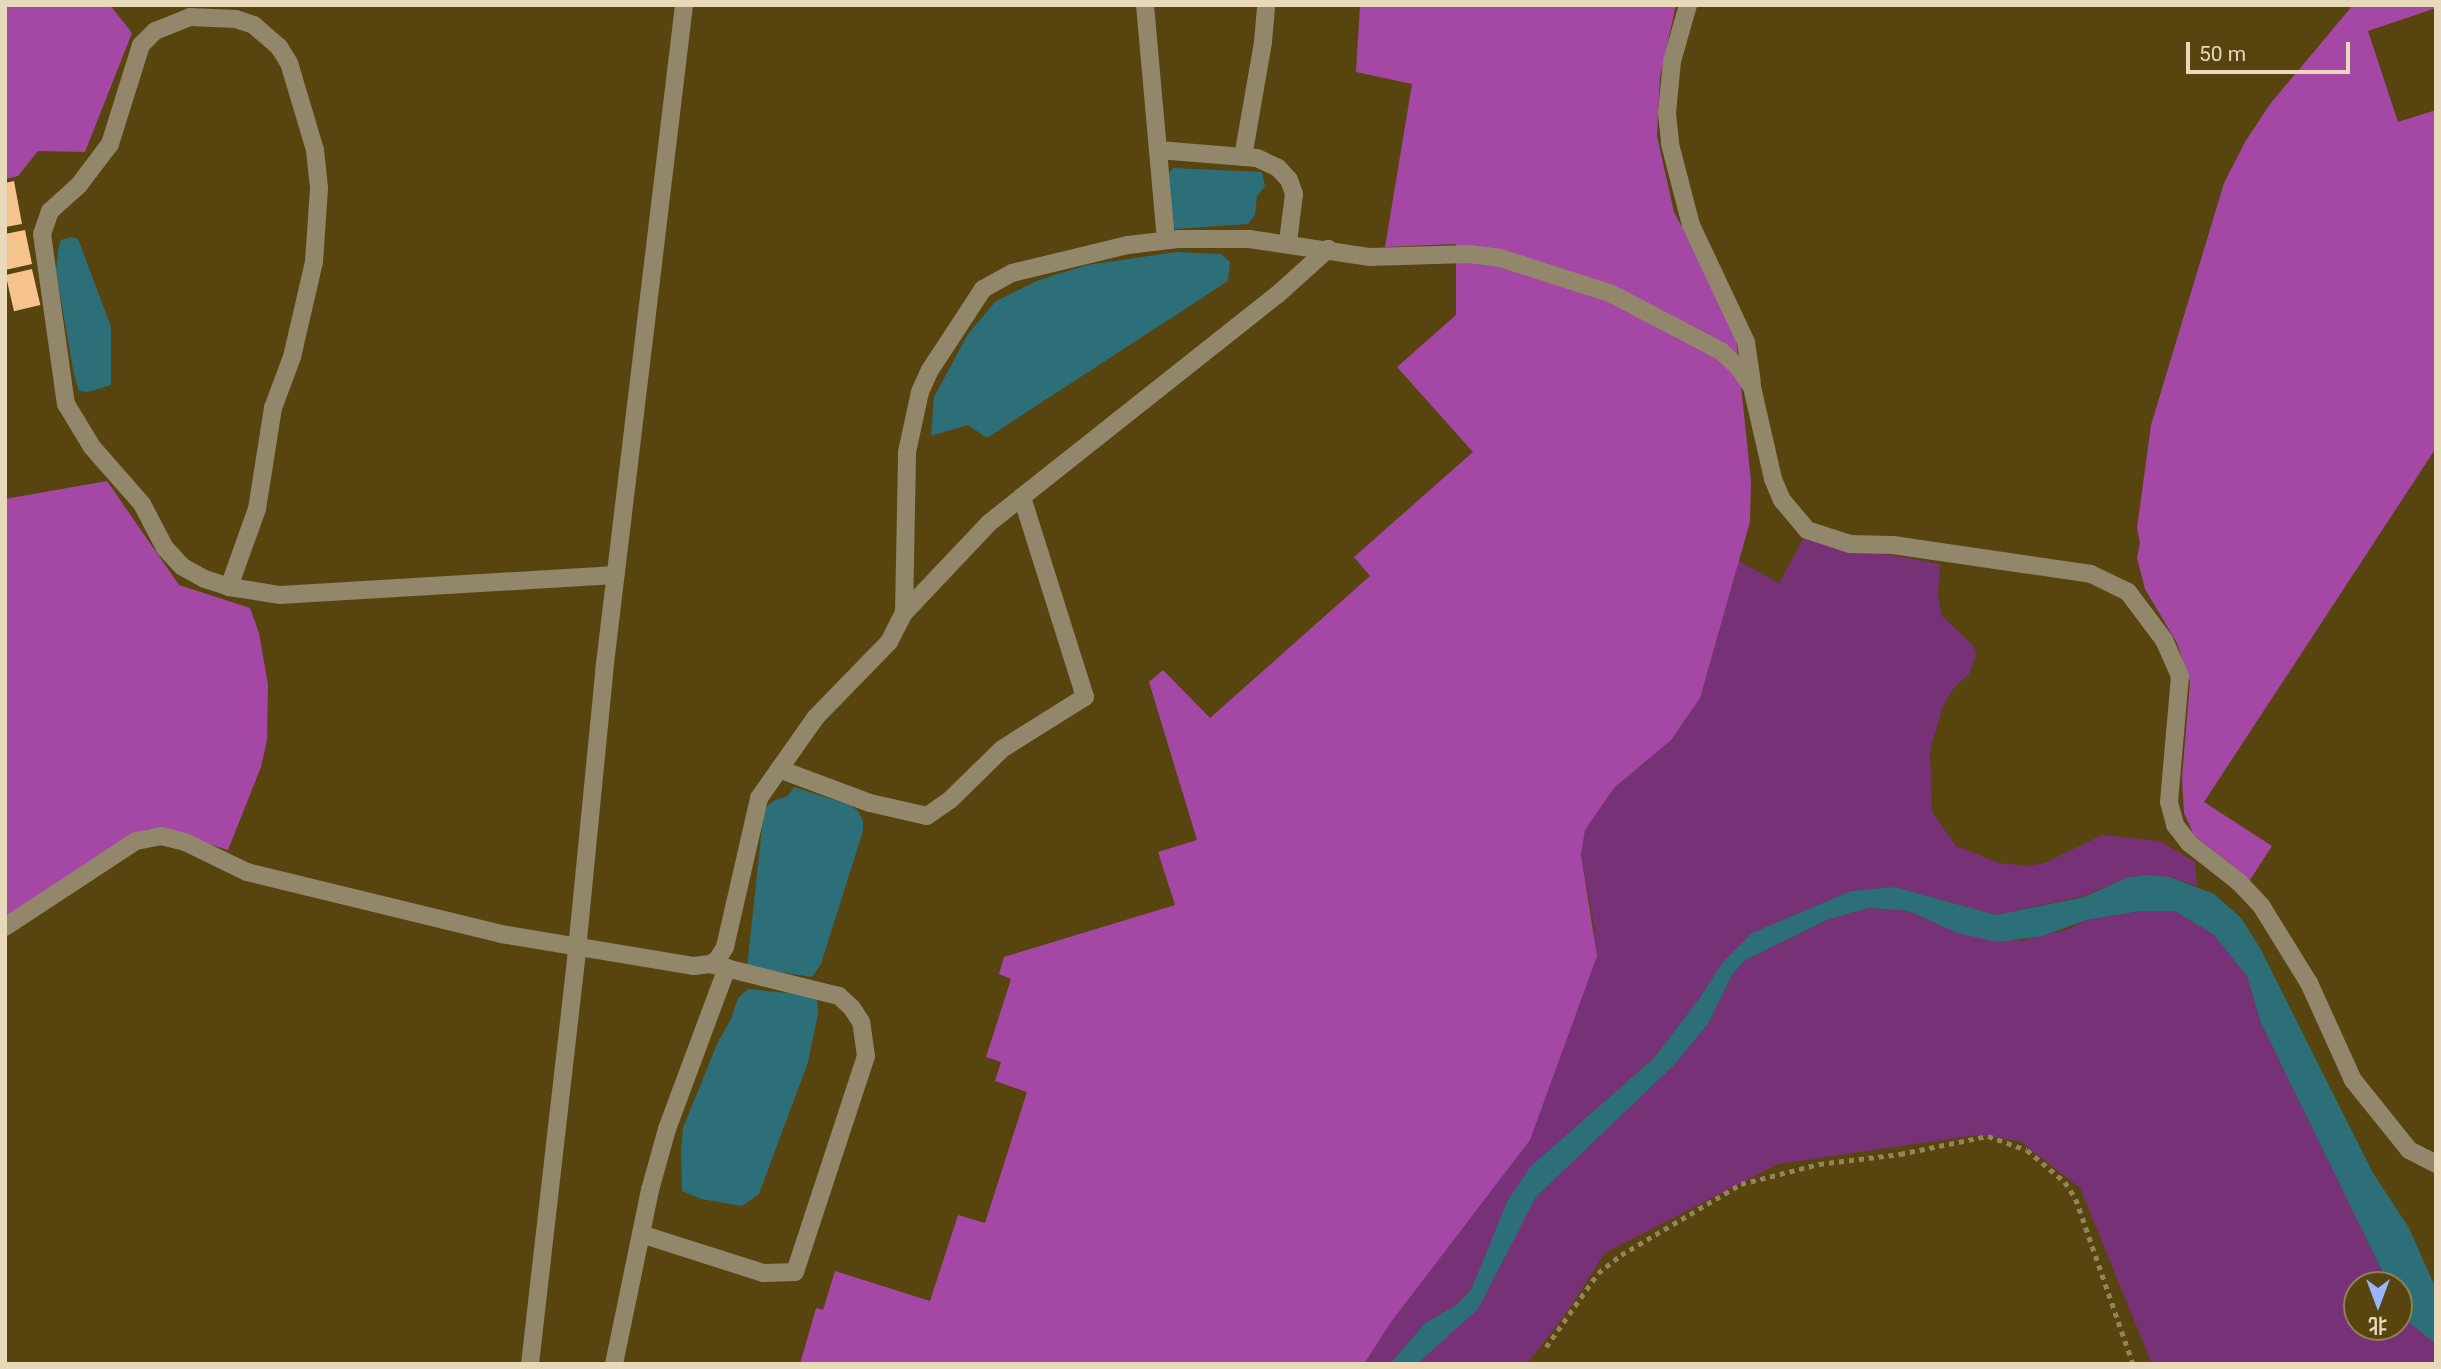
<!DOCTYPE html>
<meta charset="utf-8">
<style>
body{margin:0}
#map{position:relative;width:2441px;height:1369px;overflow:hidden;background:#57440e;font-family:Roboto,"Noto Sans SC",sans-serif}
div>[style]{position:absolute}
.green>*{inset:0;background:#773177}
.forest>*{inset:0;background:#a548a5}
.water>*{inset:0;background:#2d6f78}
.building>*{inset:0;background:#f7c38c;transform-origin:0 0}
.path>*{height:4.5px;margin-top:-2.25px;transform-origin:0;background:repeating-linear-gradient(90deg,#958458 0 5px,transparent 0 10px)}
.minor>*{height:18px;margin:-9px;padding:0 9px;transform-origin:9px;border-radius:9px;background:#92866b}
span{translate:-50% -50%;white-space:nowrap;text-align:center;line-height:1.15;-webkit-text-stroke:7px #57440e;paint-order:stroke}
.frame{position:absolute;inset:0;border:7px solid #e7d9b9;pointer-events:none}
.north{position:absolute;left:2343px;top:1271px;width:70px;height:70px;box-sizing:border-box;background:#57440e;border:2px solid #918052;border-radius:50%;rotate:180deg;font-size:19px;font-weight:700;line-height:28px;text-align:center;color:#e7d9b9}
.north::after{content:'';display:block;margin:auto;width:24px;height:32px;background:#99b5fd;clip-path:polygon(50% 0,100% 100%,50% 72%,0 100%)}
.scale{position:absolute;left:2186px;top:42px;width:164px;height:32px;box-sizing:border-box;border:4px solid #e7d9b9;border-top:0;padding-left:9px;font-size:21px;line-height:24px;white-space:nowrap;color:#e7d9b9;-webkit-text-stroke:5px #57440e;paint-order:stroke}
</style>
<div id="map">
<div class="green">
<div style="clip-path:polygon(1803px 539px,1940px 564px,1938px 595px,1942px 616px,1972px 644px,1976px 653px,1970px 673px,1954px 688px,1943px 706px,1930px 750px,1932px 812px,1956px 846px,1999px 863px,2030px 866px,2045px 863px,2102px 835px,2160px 841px,2195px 862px,2197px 886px,2170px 877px,2126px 878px,2084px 896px,1996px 915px,1895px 887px,1851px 891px,1752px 933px,1722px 963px,1699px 999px,1654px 1058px,1530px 1167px,1471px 1290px,1456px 1305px,1425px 1323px,1390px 1364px,1364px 1364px,1391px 1322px,1595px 931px,1581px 855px,1585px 830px,1614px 788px,1671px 740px,1700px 698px,1739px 561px,1779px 583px)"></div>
<div style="clip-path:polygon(1869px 908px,1909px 911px,1957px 933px,2021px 941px,2069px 929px,2086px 920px,2141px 911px,2175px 911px,2213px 934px,2247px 976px,2261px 1023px,2389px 1285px,2357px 1285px,2357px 1327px,2399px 1327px,2399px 1305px,2407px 1321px,2436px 1344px,2436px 1364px,2152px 1364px,2080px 1188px,2020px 1141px,1977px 1135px,1778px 1164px,1605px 1253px,1564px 1316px,1527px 1364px,1417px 1364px,1503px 1262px,1515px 1233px,1536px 1197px,1674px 1065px,1708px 1024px,1732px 975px,1745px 960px,1829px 919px)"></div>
</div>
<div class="forest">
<div style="clip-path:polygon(5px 5px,110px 5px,132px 33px,85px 152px,38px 151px,18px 176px,5px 179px)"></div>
<div style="clip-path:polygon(1360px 5px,1676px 5px,1660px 77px,1657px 136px,1674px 212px,1735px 329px,1751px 481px,1750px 522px,1700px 698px,1671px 740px,1614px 788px,1585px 830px,1581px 855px,1597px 956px,1530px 1140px,1391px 1322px,1364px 1364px,800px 1364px,816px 1308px,823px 1310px,835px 1271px,930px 1301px,958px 1215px,985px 1223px,1027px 1092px,995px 1081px,1001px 1062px,986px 1057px,1011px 979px,999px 974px,1004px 957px,1175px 905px,1158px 852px,1197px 840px,1149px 682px,1163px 670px,1210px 718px,1370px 576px,1354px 557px,1473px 452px,1397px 367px,1456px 315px,1456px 244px,1385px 247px,1412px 84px,1356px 72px)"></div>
<div style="clip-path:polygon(2353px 5px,2436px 5px,2436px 8px,2368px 31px,2398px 122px,2436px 110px,2436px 448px,2204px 802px,2272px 846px,2250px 880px,2194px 835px,2184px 813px,2182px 778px,2190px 682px,2177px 643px,2145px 589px,2137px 558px,2140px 543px,2137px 528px,2151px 425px,2224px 183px,2245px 142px,2270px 104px)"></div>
<div style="clip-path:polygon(107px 481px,179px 585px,250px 608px,259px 633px,268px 685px,267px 740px,261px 767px,228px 850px,164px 830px,149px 829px,130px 835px,5px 917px,5px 499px)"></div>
</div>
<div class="water">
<div style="clip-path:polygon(1173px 168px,1262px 172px,1265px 186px,1257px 196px,1255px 215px,1248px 224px,1175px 229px,1170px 221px,1169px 173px)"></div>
<div style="clip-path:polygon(71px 237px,78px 239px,111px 327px,111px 385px,88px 392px,79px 391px,74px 375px,56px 270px,59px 245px,61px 240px)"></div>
<div style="clip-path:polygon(1177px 252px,1221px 254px,1230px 262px,1228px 281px,987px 438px,968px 425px,931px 436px,934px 397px,968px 334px,996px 301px,1039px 280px,1087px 265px)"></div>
<div style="clip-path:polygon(794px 787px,850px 805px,858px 811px,863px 821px,863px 831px,821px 964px,812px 977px,747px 967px,764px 809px,775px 800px,788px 796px)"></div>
<div style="clip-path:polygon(2144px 875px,2170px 877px,2214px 894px,2241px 918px,2260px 948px,2373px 1173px,2409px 1228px,2436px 1289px,2436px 1344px,2407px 1321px,2399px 1305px,2399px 1285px,2389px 1285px,2261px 1023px,2247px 976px,2213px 934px,2175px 911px,2141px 911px,2086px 920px,2043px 936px,1998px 942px,1957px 933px,1909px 911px,1869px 908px,1829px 919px,1745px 960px,1732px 975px,1708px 1024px,1674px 1065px,1536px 1197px,1478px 1309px,1417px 1364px,1390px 1364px,1425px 1323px,1456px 1305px,1471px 1290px,1507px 1202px,1530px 1167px,1654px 1058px,1699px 999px,1722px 963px,1752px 933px,1851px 891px,1895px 887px,1996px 915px,2084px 897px,2126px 878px)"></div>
<div style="clip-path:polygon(748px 989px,808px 995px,817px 1000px,818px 1014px,808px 1062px,759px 1194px,742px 1206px,701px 1199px,682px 1191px,681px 1150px,683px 1128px,717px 1044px,731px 1019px,738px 998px)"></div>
</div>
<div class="building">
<div style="clip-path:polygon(14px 181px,22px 224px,5px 227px,5px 183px)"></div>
<div style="clip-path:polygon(25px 230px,32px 264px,5px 270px,5px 234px)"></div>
<div style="left:32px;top:269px;width:37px;height:27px;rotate:77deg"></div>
</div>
<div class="path">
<div style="left:1546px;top:1347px;width:90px;rotate:-54.9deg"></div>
<div style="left:1598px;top:1273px;width:29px;rotate:-38deg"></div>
<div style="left:1621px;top:1255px;width:139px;rotate:-30.6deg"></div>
<div style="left:1741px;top:1184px;width:81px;rotate:-14.4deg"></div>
<div style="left:1819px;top:1164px;width:82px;rotate:-7deg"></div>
<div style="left:1900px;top:1154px;width:90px;rotate:-11.6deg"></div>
<div style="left:1988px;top:1136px;width:41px;rotate:19.7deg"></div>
<div style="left:2027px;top:1150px;width:50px;rotate:40.1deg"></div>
<div style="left:2065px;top:1182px;width:20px;rotate:57deg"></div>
<div style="left:2076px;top:1199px;width:175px;rotate:70.9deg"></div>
</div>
<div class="minor">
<div style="left:1145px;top:5px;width:236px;rotate:84.9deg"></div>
<div style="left:1688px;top:5px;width:58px;rotate:105.9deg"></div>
<div style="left:1672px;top:61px;width:52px;rotate:95.5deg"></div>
<div style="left:1667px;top:113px;width:31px;rotate:84deg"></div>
<div style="left:1670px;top:144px;width:84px;rotate:75.5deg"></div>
<div style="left:1691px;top:225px;width:129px;rotate:64.8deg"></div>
<div style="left:1746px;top:342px;width:41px;rotate:81.7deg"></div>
<div style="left:1158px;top:150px;width:99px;rotate:4.6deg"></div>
<div style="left:1257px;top:158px;width:23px;rotate:25deg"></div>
<div style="left:1278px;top:168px;width:16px;rotate:47deg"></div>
<div style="left:1289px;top:180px;width:15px;rotate:70deg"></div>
<div style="left:1294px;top:194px;width:48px;rotate:97.1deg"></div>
<div style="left:1243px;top:157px;width:117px;rotate:-80.1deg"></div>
<div style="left:1263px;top:42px;width:37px;rotate:-85deg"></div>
<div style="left:229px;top:587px;width:83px;rotate:-70.3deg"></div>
<div style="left:257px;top:509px;width:102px;rotate:-81deg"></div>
<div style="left:273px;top:408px;width:54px;rotate:-69.6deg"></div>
<div style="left:292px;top:357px;width:98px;rotate:-77deg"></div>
<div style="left:314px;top:262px;width:74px;rotate:-86.1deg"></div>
<div style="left:319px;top:188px;width:38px;rotate:-96deg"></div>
<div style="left:315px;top:150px;width:91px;rotate:-106.6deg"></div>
<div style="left:289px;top:63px;width:19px;rotate:-122deg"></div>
<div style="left:279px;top:47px;width:33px;rotate:-139deg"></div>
<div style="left:254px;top:25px;width:19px;rotate:-162deg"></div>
<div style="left:236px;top:19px;width:46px;rotate:-177.5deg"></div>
<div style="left:190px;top:17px;width:38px;rotate:158deg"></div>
<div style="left:155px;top:31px;width:20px;rotate:135deg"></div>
<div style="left:141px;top:45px;width:104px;rotate:107.4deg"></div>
<div style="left:110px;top:144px;width:51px;rotate:127.1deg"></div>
<div style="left:79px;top:185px;width:39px;rotate:138deg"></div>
<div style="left:50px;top:211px;width:24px;rotate:109deg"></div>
<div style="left:42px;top:234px;width:172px;rotate:82deg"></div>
<div style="left:66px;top:404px;width:50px;rotate:58.8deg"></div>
<div style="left:92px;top:447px;width:76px;rotate:48.7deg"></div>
<div style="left:142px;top:504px;width:50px;rotate:62.4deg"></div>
<div style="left:165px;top:548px;width:26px;rotate:47deg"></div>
<div style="left:183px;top:567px;width:25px;rotate:29deg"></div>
<div style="left:205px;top:579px;width:25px;rotate:18deg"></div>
<div style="left:229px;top:587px;width:52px;rotate:8.9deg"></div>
<div style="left:280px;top:595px;width:336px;rotate:-3.4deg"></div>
<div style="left:904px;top:613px;width:124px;rotate:-46.6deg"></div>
<div style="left:989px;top:523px;width:367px;rotate:-38.4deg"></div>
<div style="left:1277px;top:295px;width:69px;rotate:-42deg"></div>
<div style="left:779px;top:769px;width:97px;rotate:20.5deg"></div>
<div style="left:870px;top:803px;width:58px;rotate:12.8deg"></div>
<div style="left:927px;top:816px;width:29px;rotate:-35deg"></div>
<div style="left:951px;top:799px;width:71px;rotate:-44.4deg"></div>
<div style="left:1002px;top:749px;width:98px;rotate:-32.1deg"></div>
<div style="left:1085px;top:697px;width:210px;rotate:-107.5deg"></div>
<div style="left:5px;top:927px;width:157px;rotate:-33.3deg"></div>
<div style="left:136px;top:841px;width:25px;rotate:-11deg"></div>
<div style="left:161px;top:836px;width:25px;rotate:14deg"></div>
<div style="left:185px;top:842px;width:69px;rotate:25.8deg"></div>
<div style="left:247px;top:872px;width:261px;rotate:13.7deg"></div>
<div style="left:501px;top:934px;width:196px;rotate:9.4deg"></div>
<div style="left:694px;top:966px;width:16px;rotate:-7deg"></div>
<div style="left:710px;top:964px;width:8px;rotate:-30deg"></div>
<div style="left:717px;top:960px;width:15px;rotate:-58deg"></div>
<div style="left:725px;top:947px;width:153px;rotate:-77.1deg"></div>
<div style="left:759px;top:798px;width:99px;rotate:-54.9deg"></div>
<div style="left:816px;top:717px;width:105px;rotate:-45.8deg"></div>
<div style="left:889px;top:642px;width:33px;rotate:-63deg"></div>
<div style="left:904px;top:613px;width:161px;rotate:-88.9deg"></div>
<div style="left:907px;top:452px;width:61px;rotate:-77.8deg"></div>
<div style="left:920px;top:392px;width:24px;rotate:-66deg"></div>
<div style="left:930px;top:370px;width:97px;rotate:-56.8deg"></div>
<div style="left:983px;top:289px;width:33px;rotate:-29deg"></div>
<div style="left:1012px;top:273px;width:119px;rotate:-13.6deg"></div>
<div style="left:1128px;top:245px;width:50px;rotate:-6.8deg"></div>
<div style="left:1178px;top:239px;width:71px"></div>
<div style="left:1249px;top:239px;width:121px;rotate:8.5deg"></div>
<div style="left:1369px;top:257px;width:100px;rotate:-1.7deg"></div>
<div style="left:1469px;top:254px;width:31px;rotate:7deg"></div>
<div style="left:1500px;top:258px;width:115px;rotate:17.7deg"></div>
<div style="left:1610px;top:293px;width:125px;rotate:27.6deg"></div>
<div style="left:1721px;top:351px;width:25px;rotate:43deg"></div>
<div style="left:1739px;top:368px;width:23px;rotate:56deg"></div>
<div style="left:1752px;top:387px;width:94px;rotate:77.1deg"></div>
<div style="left:1773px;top:479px;width:23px;rotate:67deg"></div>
<div style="left:1782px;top:500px;width:39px;rotate:50deg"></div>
<div style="left:1807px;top:530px;width:45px;rotate:18deg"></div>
<div style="left:1850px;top:544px;width:43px;rotate:1.3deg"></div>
<div style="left:1893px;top:545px;width:200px;rotate:8.3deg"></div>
<div style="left:2091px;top:574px;width:41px;rotate:25.9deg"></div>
<div style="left:2128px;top:592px;width:60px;rotate:53.1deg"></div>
<div style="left:2164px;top:640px;width:39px;rotate:66deg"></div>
<div style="left:2180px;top:676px;width:126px;rotate:95deg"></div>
<div style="left:2169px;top:802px;width:24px;rotate:75deg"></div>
<div style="left:2175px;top:825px;width:23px;rotate:52deg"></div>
<div style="left:2189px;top:843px;width:63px;rotate:38deg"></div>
<div style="left:2239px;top:882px;width:34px;rotate:47deg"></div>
<div style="left:2262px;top:907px;width:89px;rotate:58.3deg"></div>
<div style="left:2309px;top:983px;width:107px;rotate:65.6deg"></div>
<div style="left:2353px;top:1080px;width:90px;rotate:51.3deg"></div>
<div style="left:2409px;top:1150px;width:30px;rotate:27deg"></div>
<div style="left:641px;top:1234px;width:128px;rotate:17.7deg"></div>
<div style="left:763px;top:1273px;width:32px;rotate:-2deg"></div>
<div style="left:795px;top:1272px;width:227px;rotate:-71.8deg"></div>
<div style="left:866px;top:1056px;width:34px;rotate:-98deg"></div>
<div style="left:861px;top:1022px;width:17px;rotate:-123deg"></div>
<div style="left:852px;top:1008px;width:18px;rotate:-137deg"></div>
<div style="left:839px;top:996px;width:133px;rotate:-166.1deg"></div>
<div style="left:530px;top:1364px;width:407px;rotate:-83.5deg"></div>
<div style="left:576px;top:960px;width:289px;rotate:-84.4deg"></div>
<div style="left:604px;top:672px;width:672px;rotate:-83.16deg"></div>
<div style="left:614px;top:1364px;width:178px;rotate:-78.3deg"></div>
<div style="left:650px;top:1190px;width:63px;rotate:-74.4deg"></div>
<div style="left:667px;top:1129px;width:172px;rotate:-69.6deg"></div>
</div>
<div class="frame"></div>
<div class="north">北</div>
<div class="scale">50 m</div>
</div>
